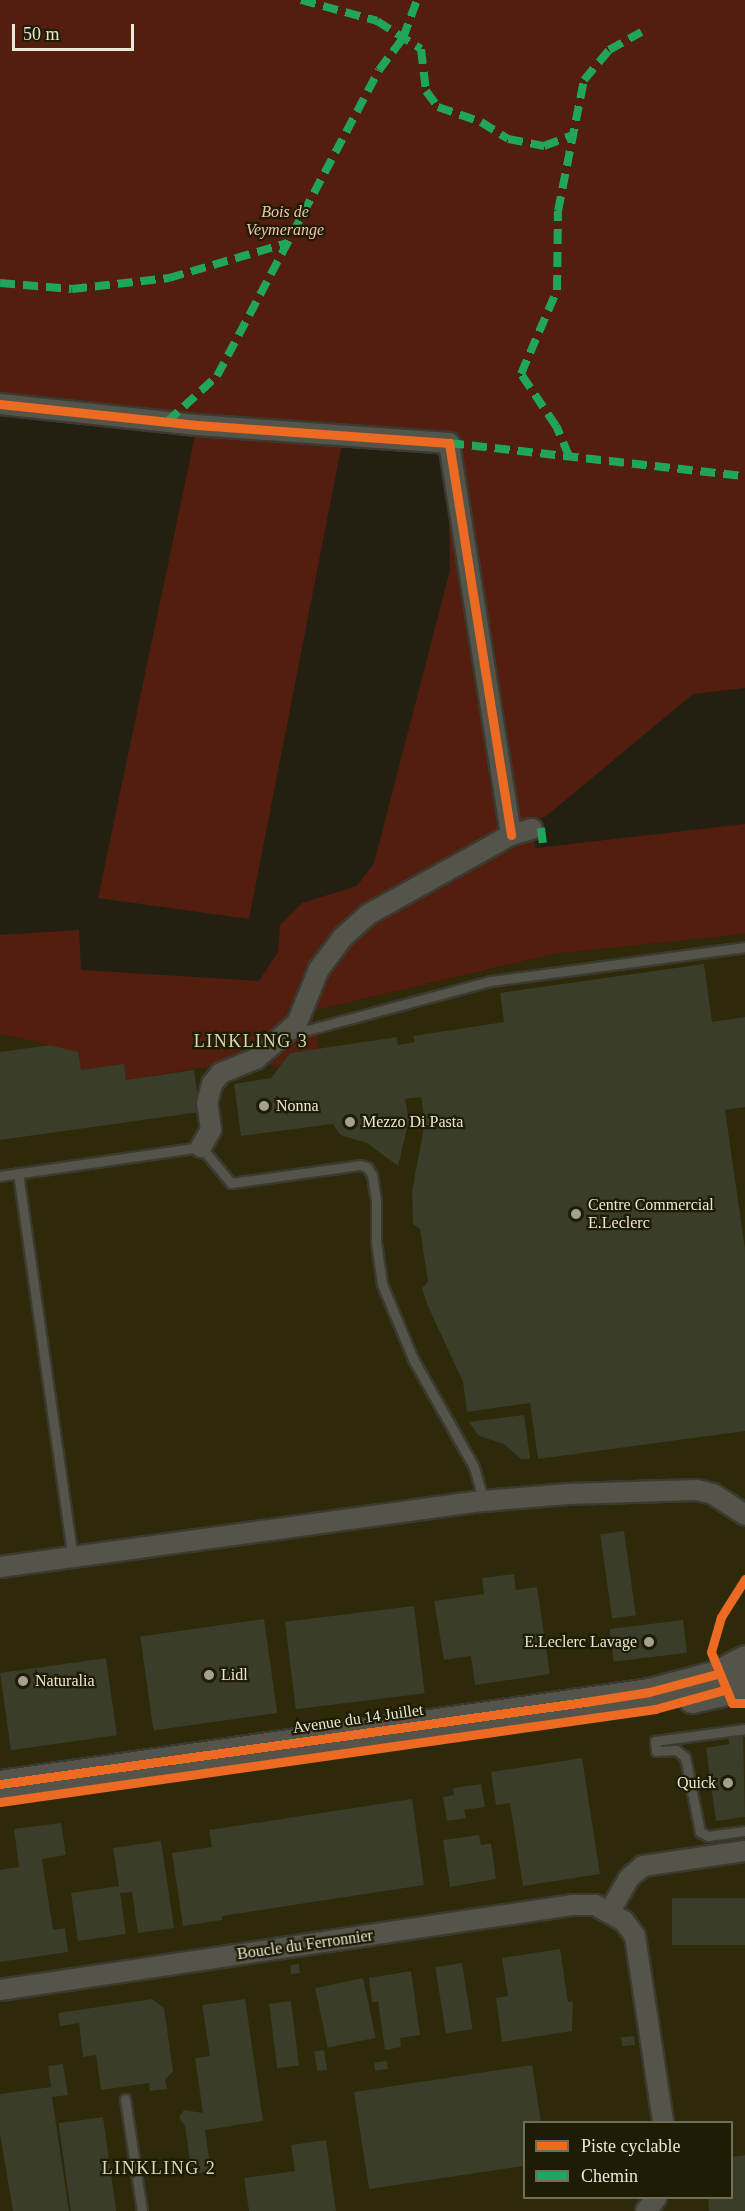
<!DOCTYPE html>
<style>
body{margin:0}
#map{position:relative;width:745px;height:2211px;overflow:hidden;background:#232012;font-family:"Times New Roman",serif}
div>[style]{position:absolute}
.built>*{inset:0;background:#2d2909}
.green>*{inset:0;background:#531e0d}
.building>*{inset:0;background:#393d2a;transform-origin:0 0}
.roads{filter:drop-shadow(2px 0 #3c3a30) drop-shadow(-2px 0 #3c3a30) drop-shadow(0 2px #3c3a30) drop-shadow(0 -2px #3c3a30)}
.service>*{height:9px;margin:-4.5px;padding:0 4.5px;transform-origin:4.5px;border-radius:4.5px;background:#55544a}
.minor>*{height:20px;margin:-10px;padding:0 10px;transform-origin:10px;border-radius:10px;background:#55544a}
.secondary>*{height:27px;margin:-13.5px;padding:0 13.5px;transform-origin:13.5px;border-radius:13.5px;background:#55544a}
.quiet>*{height:8px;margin-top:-4px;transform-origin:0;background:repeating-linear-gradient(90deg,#20a55d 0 15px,transparent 0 23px)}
.cycleway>*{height:9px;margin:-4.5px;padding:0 4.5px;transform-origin:4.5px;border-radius:4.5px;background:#ed6a23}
.dots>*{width:16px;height:16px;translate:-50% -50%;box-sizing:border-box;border:3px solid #1f1c04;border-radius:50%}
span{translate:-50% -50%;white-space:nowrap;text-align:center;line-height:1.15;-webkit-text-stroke:4.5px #1f1c04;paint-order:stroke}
.park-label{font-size:16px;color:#f3c2b4;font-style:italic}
.poi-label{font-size:16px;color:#e9e7d8}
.left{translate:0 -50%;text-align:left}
.right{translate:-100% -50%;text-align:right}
.street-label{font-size:16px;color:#e9e7d8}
.neighbourhood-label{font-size:18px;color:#dad7b9;letter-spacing:1.5px}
.legend{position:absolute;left:523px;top:2121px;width:210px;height:78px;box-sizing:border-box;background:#1f1c04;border:2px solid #706d59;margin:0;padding:8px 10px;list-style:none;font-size:18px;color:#e9e7d8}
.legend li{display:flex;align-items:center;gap:12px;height:30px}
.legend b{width:30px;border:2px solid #706d59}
.scale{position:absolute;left:12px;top:24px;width:122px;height:27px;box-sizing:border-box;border:3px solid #e9e7d8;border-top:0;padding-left:8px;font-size:18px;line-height:21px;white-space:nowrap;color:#e9e7d8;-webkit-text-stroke:4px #1f1c04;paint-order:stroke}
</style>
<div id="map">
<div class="built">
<div style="clip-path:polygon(evenodd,745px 934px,745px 2211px,0 2211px,0 1034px,50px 1045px,256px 1059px,318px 1048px,312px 1011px,554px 954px,745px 934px,524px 2122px,732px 2122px,732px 2198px,524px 2198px,524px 2122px)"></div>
</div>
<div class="green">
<div style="clip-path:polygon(0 0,745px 0,745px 688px,693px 694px,545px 817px,530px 820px,536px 848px,745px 824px,745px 934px,554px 954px,312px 1011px,319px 1049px,290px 1053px,278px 1068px,256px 1059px,126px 1080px,81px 1070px,50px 1045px,0 1034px,0 935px,79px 930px,81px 970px,259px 981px,278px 952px,280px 925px,302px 903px,357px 886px,374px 863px,450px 570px,448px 443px,343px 438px,249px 919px,98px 898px,197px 426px,0 404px)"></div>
</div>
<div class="building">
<div style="clip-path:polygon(704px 964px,712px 1022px,745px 1017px,745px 1107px,725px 1110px,745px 1249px,745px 1431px,538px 1459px,530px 1403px,467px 1412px,463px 1382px,427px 1304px,422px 1288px,428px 1282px,420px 1229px,413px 1224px,412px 1191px,425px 1122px,421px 1097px,405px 1099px,409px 1120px,398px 1166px,367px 1143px,340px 1135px,333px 1124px,241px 1136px,234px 1084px,271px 1078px,290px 1053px,397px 1037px,398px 1045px,415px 1042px,413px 1036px,504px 1022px,500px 993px)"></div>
<div style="clip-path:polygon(50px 1045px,78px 1052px,81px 1070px,124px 1064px,126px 1080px,194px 1070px,200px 1112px,0 1140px,0 1052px)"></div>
<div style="clip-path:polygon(524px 1415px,530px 1459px,521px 1459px,504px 1444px,479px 1436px,469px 1422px)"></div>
<div style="left:624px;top:1531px;width:85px;height:24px;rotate:82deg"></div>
<div style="clip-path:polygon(514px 1574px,516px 1590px,537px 1587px,550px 1674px,475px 1685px,471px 1656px,444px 1660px,434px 1601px,484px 1594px,482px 1578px)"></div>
<div style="left:414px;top:1606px;width:88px;height:130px;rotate:83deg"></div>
<div style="left:264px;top:1619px;width:95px;height:125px;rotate:82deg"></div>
<div style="left:683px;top:1620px;width:33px;height:74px;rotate:83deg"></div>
<div style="left:106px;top:1658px;width:78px;height:107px;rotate:82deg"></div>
<div style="clip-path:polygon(743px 1734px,745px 1817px,716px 1821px,706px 1748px,729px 1744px,728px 1736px)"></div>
<div style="clip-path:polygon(582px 1758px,600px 1874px,523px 1886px,510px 1803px,496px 1805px,491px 1772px)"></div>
<div style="clip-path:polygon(481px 1784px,485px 1807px,464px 1810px,466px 1818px,447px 1821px,443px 1797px,454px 1795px,453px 1788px)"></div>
<div style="clip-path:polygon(412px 1799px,424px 1885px,222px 1916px,222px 1920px,183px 1926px,172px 1853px,212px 1847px,209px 1830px)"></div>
<div style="clip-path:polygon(61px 1823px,66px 1855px,42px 1859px,53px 1930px,65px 1928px,68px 1952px,0 1962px,0 1870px,19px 1867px,14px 1829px)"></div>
<div style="clip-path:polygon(479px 1835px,481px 1845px,491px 1843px,496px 1879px,450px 1887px,443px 1840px)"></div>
<div style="clip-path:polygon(161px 1841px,174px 1928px,138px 1933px,132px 1892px,120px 1893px,126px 1934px,78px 1941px,71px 1893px,119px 1886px,113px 1848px)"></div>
<div style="left:745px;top:1898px;width:47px;height:73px;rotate:90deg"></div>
<div style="clip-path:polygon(560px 1949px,568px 2002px,573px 2001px,572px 2031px,502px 2042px,496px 1998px,508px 1996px,502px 1958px)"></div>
<div style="left:462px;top:1963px;width:67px;height:27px;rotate:81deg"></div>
<div style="left:299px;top:1964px;width:9px;height:9px;rotate:84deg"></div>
<div style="clip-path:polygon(411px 1971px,420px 2035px,400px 2038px,401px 2047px,385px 2050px,378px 2001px,372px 2002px,369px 1978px)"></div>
<div style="left:363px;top:1978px;width:61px;height:49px;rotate:78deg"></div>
<div style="clip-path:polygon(152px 1999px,164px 2008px,173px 2071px,165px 2080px,167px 2089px,150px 2091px,149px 2083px,101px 2090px,96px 2055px,83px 2057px,79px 2023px,60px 2026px,58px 2013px)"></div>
<div style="clip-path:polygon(245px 1999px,263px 2121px,205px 2130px,211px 2171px,192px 2174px,185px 2126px,179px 2117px,184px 2110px,203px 2113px,195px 2058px,210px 2056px,202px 2005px)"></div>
<div style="left:291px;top:2001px;width:65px;height:22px;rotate:83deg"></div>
<div style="left:634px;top:2036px;width:9px;height:13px;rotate:84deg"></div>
<div style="left:324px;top:2050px;width:20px;height:10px;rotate:81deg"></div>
<div style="left:387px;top:2061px;width:8px;height:13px;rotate:83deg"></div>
<div style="clip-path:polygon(63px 2064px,68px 2095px,52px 2097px,69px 2211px,13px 2211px,0 2134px,0 2094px,51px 2087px,48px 2066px)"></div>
<div style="clip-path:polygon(532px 2065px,541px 2122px,524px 2122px,524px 2166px,369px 2189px,354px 2092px)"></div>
<div style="left:103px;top:2117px;width:95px;height:45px;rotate:82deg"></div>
<div style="clip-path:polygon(326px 2140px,336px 2211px,249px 2211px,244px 2178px,295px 2171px,291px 2145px)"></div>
<div style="clip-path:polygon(745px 2155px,745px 2211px,709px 2211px,708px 2198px,732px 2198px,732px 2157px)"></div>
</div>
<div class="roads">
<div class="service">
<div style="left:289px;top:1035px;width:209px;rotate:-15deg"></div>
<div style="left:491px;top:981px;width:256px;rotate:-7.6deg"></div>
<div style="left:18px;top:1173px;width:390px;rotate:81.9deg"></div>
<div style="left:0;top:1176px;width:203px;rotate:-8.2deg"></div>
<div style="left:201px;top:1147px;width:47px;rotate:50.2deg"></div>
<div style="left:231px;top:1183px;width:130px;rotate:-7.9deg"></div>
<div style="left:360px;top:1165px;width:7px;rotate:16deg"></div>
<div style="left:367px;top:1167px;width:9px;rotate:58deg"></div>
<div style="left:372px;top:1175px;width:26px;rotate:81deg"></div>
<div style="left:376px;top:1201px;width:41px;rotate:90deg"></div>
<div style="left:376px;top:1242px;width:42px;rotate:81.9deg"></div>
<div style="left:382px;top:1284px;width:81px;rotate:67.5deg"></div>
<div style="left:413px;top:1359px;width:124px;rotate:60.5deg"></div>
<div style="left:474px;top:1467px;width:35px;rotate:74deg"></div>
<div style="left:745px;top:1729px;width:91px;rotate:172.4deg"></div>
<div style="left:655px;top:1741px;width:10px;rotate:84deg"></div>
<div style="left:656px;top:1751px;width:20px;rotate:-3deg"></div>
<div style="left:676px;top:1750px;width:11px;rotate:38deg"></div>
<div style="left:685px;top:1757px;width:76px;rotate:78.7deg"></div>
<div style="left:700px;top:1832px;width:9px;rotate:27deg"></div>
<div style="left:708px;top:1836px;width:37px;rotate:-8deg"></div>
<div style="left:125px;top:2099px;width:113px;rotate:81.4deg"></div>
</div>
<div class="minor">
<div style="left:0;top:404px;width:198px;rotate:6.1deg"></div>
<div style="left:197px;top:425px;width:253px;rotate:4.1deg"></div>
<div style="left:449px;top:443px;width:397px;rotate:81deg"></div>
<div style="left:201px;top:1147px;width:20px;rotate:-60deg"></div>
<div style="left:211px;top:1130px;width:27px;rotate:-98deg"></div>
<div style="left:207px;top:1103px;width:20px;rotate:-75deg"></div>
<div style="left:212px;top:1084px;width:14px;rotate:-51deg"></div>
<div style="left:221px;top:1073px;width:38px;rotate:-22deg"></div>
<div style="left:256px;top:1059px;width:55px;rotate:-41.3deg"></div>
<div style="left:297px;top:1023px;width:58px;rotate:-67.8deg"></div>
<div style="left:319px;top:969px;width:39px;rotate:-53deg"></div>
<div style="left:342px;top:938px;width:36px;rotate:-42deg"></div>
<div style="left:369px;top:914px;width:162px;rotate:-29.1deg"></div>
<div style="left:511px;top:835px;width:22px;rotate:-16deg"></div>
<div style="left:0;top:1567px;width:488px;rotate:-7.8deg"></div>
<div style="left:484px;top:1501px;width:84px;rotate:-4.8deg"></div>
<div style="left:568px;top:1494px;width:129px;rotate:-1.8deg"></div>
<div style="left:697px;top:1490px;width:16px;rotate:14deg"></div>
<div style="left:713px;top:1494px;width:38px;rotate:33deg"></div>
<div style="left:610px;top:1911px;width:38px;rotate:-60deg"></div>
<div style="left:629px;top:1878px;width:18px;rotate:-41deg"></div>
<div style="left:643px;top:1866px;width:103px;rotate:-8.4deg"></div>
<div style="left:0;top:1990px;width:578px;rotate:-8.45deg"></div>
<div style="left:572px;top:1905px;width:23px"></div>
<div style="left:595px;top:1905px;width:33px;rotate:29deg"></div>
<div style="left:624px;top:1921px;width:19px;rotate:54deg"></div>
<div style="left:635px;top:1936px;width:188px;rotate:81.4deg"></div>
<div style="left:646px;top:2211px;width:16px;rotate:-52deg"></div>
</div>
<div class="secondary">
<div style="left:692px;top:1699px;width:54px;rotate:-12.8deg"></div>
<div style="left:0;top:1784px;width:655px;rotate:-8.07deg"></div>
<div style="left:649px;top:1692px;width:70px;rotate:-14.8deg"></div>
<div style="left:717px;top:1674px;width:32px;rotate:-28deg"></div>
</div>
</div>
<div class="quiet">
<div style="left:301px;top:0;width:79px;rotate:15.4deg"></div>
<div style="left:377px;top:21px;width:52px;rotate:32.5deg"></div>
<div style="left:421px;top:49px;width:42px;rotate:83.2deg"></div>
<div style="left:426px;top:91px;width:20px;rotate:53deg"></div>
<div style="left:438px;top:107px;width:46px;rotate:19.2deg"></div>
<div style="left:481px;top:122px;width:32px;rotate:32deg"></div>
<div style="left:508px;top:139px;width:37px;rotate:11deg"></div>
<div style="left:544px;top:146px;width:33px;rotate:-21deg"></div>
<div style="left:0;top:283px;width:72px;rotate:4.8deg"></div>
<div style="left:72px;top:289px;width:98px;rotate:-6.5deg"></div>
<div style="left:169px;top:278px;width:123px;rotate:-16.5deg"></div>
<div style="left:167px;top:422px;width:68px;rotate:-42.6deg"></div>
<div style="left:217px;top:376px;width:346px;rotate:-62.1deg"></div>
<div style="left:379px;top:70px;width:40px;rotate:-53deg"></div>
<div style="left:403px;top:38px;width:40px;rotate:-69.8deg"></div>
<div style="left:449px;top:443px;width:298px;rotate:6.4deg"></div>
<div style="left:569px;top:456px;width:33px;rotate:-113deg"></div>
<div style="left:556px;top:426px;width:63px;rotate:-123.9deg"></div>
<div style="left:521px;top:374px;width:91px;rotate:-66.8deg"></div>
<div style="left:557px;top:290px;width:79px;rotate:-89.3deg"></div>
<div style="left:558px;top:211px;width:134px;rotate:-78.8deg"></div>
<div style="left:584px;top:80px;width:39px;rotate:-50deg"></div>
<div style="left:609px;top:50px;width:37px;rotate:-29deg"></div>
<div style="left:541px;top:828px;width:23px;rotate:83deg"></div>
</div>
<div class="cycleway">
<div style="left:0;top:404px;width:198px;rotate:6.1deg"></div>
<div style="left:197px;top:425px;width:253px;rotate:4.1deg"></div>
<div style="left:449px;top:443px;width:397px;rotate:81deg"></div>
<div style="left:745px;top:1579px;width:45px;rotate:122.3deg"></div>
<div style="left:721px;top:1617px;width:36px;rotate:106deg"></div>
<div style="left:711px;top:1652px;width:55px;rotate:67.6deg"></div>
<div style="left:732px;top:1703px;width:13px"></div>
<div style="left:0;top:1784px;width:591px;rotate:-7.98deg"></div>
<div style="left:585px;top:1702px;width:65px;rotate:-8.9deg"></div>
<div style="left:649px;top:1692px;width:70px;rotate:-14.8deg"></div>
<div style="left:0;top:1802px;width:662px;rotate:-8.08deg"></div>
<div style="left:655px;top:1709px;width:72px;rotate:-15.4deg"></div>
</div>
<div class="dots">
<div style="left:264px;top:1106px;background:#a4a193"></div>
<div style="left:350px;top:1122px;background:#a4a193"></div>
<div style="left:576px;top:1214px;background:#a4a193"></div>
<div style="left:649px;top:1642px;background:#a4a193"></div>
<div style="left:209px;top:1675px;background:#a4a193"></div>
<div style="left:23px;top:1681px;background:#a4a193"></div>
<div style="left:728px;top:1783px;background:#a4a193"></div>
</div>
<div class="park-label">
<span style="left:285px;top:221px">Bois de<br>Veymerange</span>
</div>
<div class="poi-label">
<span class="left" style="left:276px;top:1106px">Nonna</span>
<span class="left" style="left:362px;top:1122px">Mezzo Di Pasta</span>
<span class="left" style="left:588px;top:1214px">Centre Commercial<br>E.Leclerc</span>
<span class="right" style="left:637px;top:1642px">E.Leclerc Lavage</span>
<span class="left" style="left:221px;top:1675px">Lidl</span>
<span class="left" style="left:35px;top:1681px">Naturalia</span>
<span class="right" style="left:716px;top:1783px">Quick</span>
</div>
<div class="street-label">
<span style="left:358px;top:1719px;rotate:-8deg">Avenue du 14 Juillet</span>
<span style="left:305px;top:1945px;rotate:-8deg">Boucle du Ferronnier</span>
</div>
<div class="neighbourhood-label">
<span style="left:251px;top:1041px">LINKLING 3</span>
<span style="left:159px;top:2168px">LINKLING 2</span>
</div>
<ul class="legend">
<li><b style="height:8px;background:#ed6a23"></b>Piste cyclable</li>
<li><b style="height:8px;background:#20a55d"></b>Chemin</li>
</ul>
<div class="scale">50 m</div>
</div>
